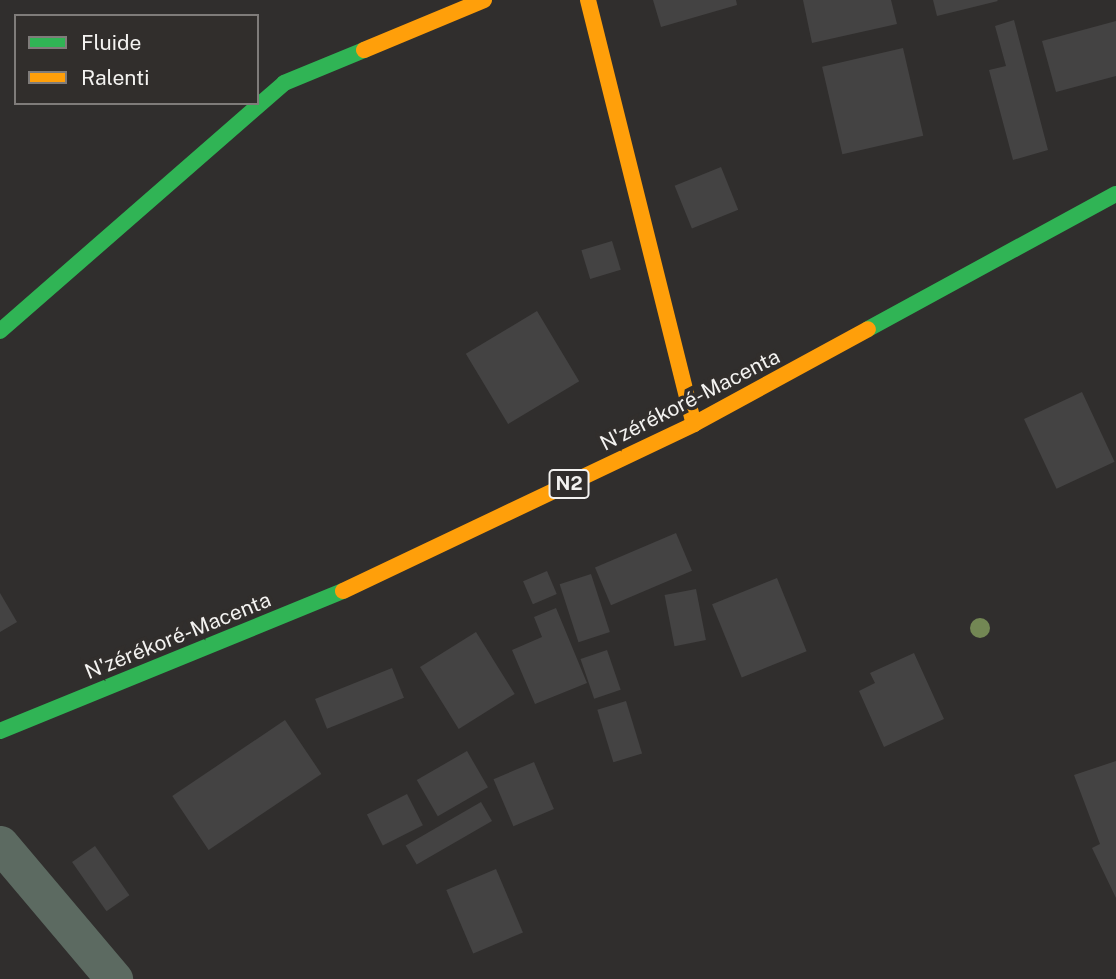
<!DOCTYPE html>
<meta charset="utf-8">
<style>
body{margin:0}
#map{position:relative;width:1116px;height:979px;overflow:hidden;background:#302e2d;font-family:"Public Sans",sans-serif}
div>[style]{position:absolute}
.building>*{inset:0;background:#444343;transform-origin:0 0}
.street>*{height:37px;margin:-18.5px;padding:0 18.5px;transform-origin:18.5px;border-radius:18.5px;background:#5c6a61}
.fast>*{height:16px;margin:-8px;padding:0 8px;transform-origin:8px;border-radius:8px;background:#30b455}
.slow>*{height:16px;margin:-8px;padding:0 8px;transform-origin:8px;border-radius:8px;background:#ff9f0a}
.trees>*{width:20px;height:20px;margin:-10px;border-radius:50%;background:#738754}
span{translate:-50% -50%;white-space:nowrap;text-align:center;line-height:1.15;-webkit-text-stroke:7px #312e2c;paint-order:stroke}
.shield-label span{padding:2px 5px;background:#312e2c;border:2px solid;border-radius:5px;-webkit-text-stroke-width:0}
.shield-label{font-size:19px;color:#f3f2f0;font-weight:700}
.street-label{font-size:21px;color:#f3f2f0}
.legend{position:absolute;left:14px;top:14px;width:245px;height:91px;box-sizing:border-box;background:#312e2c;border:2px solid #7f7c7a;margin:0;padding:9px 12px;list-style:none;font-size:21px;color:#f3f2f0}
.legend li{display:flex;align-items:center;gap:14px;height:35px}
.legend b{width:35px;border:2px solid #7f7c7a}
</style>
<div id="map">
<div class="building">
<div style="clip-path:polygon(653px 0,736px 0,737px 5px,661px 27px)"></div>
<div style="clip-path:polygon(803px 0,891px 0,897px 24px,812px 43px)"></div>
<div style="clip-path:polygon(933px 0,997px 0,998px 1px,937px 16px)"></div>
<div style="clip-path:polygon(1014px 20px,1048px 150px,1013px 160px,989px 70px,1006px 66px,995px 26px)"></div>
<div style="clip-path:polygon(1116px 21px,1116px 76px,1056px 92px,1042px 41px)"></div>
<div style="left:903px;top:48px;width:90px;height:83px;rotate:77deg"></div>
<div style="left:721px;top:167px;width:46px;height:50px;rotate:68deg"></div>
<div style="left:612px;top:241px;width:30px;height:32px;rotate:73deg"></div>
<div style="left:537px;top:311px;width:82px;height:83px;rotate:59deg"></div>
<div style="left:1082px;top:392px;width:77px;height:64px;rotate:65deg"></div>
<div style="left:676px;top:533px;width:41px;height:88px;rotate:67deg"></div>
<div style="left:547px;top:571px;width:25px;height:26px;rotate:67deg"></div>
<div style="left:591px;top:574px;width:61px;height:33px;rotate:72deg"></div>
<div style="left:777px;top:578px;width:79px;height:70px;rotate:68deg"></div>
<div style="left:696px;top:589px;width:52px;height:32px;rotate:79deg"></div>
<div style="clip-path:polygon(0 593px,17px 622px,0 632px)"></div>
<div style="clip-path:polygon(556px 608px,587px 683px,535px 704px,512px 650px,542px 637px,534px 617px)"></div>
<div style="left:476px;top:632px;width:73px;height:66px;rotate:58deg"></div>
<div style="left:607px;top:650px;width:42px;height:28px;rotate:71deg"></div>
<div style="clip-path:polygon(914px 653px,944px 719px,884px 747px,859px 691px,875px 683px,870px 673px)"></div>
<div style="left:392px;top:668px;width:32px;height:83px;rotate:68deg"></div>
<div style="left:626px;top:701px;width:55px;height:30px;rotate:73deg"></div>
<div style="left:285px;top:720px;width:65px;height:136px;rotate:56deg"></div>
<div style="left:467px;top:751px;width:42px;height:58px;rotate:60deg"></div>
<div style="clip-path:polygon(1116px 761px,1116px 898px,1092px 848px,1100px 844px,1074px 775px)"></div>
<div style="left:534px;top:762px;width:51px;height:44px;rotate:67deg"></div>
<div style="left:407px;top:794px;width:35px;height:45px;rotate:63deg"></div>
<div style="left:481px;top:802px;width:22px;height:87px;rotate:60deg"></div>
<div style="left:95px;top:846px;width:60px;height:28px;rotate:55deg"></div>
<div style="left:496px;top:869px;width:69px;height:54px;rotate:67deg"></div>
</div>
<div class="street">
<div style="left:0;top:844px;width:177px;rotate:49.8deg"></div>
</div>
<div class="fast">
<div style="left:868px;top:329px;width:282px;rotate:-28.6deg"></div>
<div style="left:0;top:331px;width:377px;rotate:-41.1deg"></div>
<div style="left:284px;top:83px;width:87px;rotate:-22.4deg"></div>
<div style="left:0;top:731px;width:370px;rotate:-22.2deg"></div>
</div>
<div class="slow">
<div style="left:588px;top:0;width:437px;rotate:76deg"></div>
<div style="left:364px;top:50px;width:130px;rotate:-22.6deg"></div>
<div style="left:343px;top:591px;width:389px;rotate:-25.4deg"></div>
<div style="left:694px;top:424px;width:198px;rotate:-28.6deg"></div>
</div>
<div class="trees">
<div style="left:980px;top:628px"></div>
</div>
<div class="shield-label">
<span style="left:569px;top:484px">N2</span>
</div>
<div class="street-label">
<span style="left:690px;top:400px;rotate:-27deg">N'zérékoré-Macenta</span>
<span style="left:178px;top:636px;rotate:-22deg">N'zérékoré-Macenta</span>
</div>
<ul class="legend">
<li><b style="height:9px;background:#30b455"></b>Fluide</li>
<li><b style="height:9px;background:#ff9f0a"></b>Ralenti</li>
</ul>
</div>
